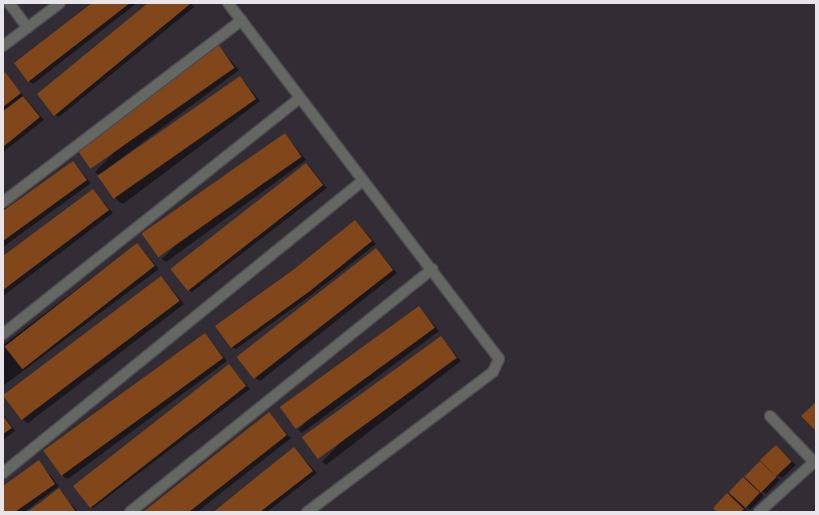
<!DOCTYPE html>
<style>
body{margin:0}
#map{position:relative;width:819px;height:515px;overflow:hidden;background:#322d35;font-family:"Public Sans",sans-serif}
div>[style]{position:absolute}
.shadow>*{inset:0;background:#0007}
.building>*{inset:0;background:#81461a;transform-origin:0 0}
.roads{filter:drop-shadow(1px 0 #4f4a52) drop-shadow(-1px 0 #4f4a52) drop-shadow(0 1px #4f4a52) drop-shadow(0 -1px #4f4a52)}
.minor>*{height:10px;margin:-5px;padding:0 5px;transform-origin:5px;border-radius:5px;background:#656763}
span{translate:-50% -50%;white-space:nowrap;text-align:center;line-height:1.15;-webkit-text-stroke:3px #322d35;paint-order:stroke}
.frame{position:absolute;inset:0;border:4px solid #e8e5ea;pointer-events:none}
</style>
<div id="map">
<div class="shadow">
<div style="clip-path:polygon(93px 3px,137px 3px,33px 84px,29px 81px)"></div>
<div style="clip-path:polygon(150px 3px,191px 3px,194px 7px,59px 117px,55px 115px,38px 94px)"></div>
<div style="clip-path:polygon(218px 46px,239px 70px,99px 175px,95px 172px)"></div>
<div style="clip-path:polygon(5px 74px,44px 120px,3px 152px,3px 75px)"></div>
<div style="clip-path:polygon(240px 77px,260px 101px,123px 204px,118px 201px,103px 180px)"></div>
<div style="clip-path:polygon(285px 134px,306px 160px,166px 262px,162px 259px)"></div>
<div style="clip-path:polygon(73px 162px,91px 183px,3px 247px,3px 212px)"></div>
<div style="clip-path:polygon(307px 164px,327px 188px,192px 292px,187px 290px)"></div>
<div style="clip-path:polygon(93px 190px,113px 213px,3px 296px,3px 258px)"></div>
<div style="clip-path:polygon(355px 221px,376px 244px,314px 293px,236px 349px,232px 347px,294px 271px)"></div>
<div style="clip-path:polygon(137px 244px,159px 269px,3px 386px,3px 345px)"></div>
<div style="clip-path:polygon(376px 249px,397px 273px,260px 381px,255px 378px)"></div>
<div style="clip-path:polygon(161px 277px,184px 304px,28px 423px,23px 420px)"></div>
<div style="clip-path:polygon(419px 307px,439px 331px,302px 433px,298px 430px)"></div>
<div style="clip-path:polygon(205px 334px,227px 361px,68px 479px,64px 477px,46px 452px)"></div>
<div style="clip-path:polygon(441px 337px,461px 361px,326px 465px,322px 462px)"></div>
<div style="clip-path:polygon(229px 365px,250px 389px,93px 508px,89px 506px)"></div>
<div style="clip-path:polygon(3px 414px,15px 431px,3px 440px)"></div>
<div style="clip-path:polygon(269px 414px,291px 438px,197px 512px,144px 512px)"></div>
<div style="clip-path:polygon(776px 446px,796px 465px,782px 478px,775px 475px,780px 480px,766px 494px,759px 490px,764px 496px,750px 510px,743px 506px,748px 512px,719px 512px,728px 494px,736px 499px,744px 478px,752px 483px,760px 462px,767px 466px)"></div>
<div style="clip-path:polygon(294px 449px,317px 473px,267px 512px,212px 512px)"></div>
<div style="clip-path:polygon(39px 462px,59px 486px,24px 512px,3px 512px,3px 487px)"></div>
<div style="clip-path:polygon(59px 490px,78px 512px,29px 512px)"></div>
</div>
<div class="building">
<div style="clip-path:polygon(92px 3px,130px 3px,28px 82px,14px 63px)"></div>
<div style="clip-path:polygon(148px 3px,190px 4px,54px 116px,37px 94px)"></div>
<div style="left:218px;top:44px;width:29px;height:176px;rotate:55deg"></div>
<div style="clip-path:polygon(5px 72px,21px 93px,3px 107px,3px 74px)"></div>
<div style="left:240px;top:76px;width:28px;height:174px;rotate:55deg"></div>
<div style="clip-path:polygon(23px 96px,40px 117px,3px 147px,3px 111px)"></div>
<div style="left:285px;top:133px;width:29px;height:175px;rotate:55deg"></div>
<div style="clip-path:polygon(73px 161px,87px 180px,3px 241px,3px 211px)"></div>
<div style="left:306px;top:163px;width:28px;height:172px;rotate:52deg"></div>
<div style="clip-path:polygon(93px 189px,109px 210px,3px 290px,3px 256px)"></div>
<div style="clip-path:polygon(355px 220px,372px 241px,310px 291px,231px 348px,215px 326px,293px 270px)"></div>
<div style="left:137px;top:243px;width:29px;height:168px;rotate:52deg"></div>
<div style="left:376px;top:248px;width:28px;height:177px;rotate:52deg"></div>
<div style="left:161px;top:276px;width:31px;height:198px;rotate:53deg"></div>
<div style="left:419px;top:306px;width:27px;height:172px;rotate:54deg"></div>
<div style="left:205px;top:333px;width:31px;height:200px;rotate:54deg"></div>
<div style="left:441px;top:336px;width:27px;height:172px;rotate:54deg"></div>
<div style="left:229px;top:364px;width:28px;height:198px;rotate:52deg"></div>
<div style="clip-path:polygon(816px 402px,816px 431px,801px 416px)"></div>
<div style="clip-path:polygon(269px 412px,287px 435px,189px 512px,143px 512px)"></div>
<div style="clip-path:polygon(3px 416px,12px 428px,3px 434px)"></div>
<div style="left:776px;top:445px;width:23px;height:22px;rotate:47deg"></div>
<div style="clip-path:polygon(294px 447px,313px 471px,260px 512px,213px 512px)"></div>
<div style="clip-path:polygon(39px 460px,55px 484px,15px 512px,3px 512px,3px 486px)"></div>
<div style="left:760px;top:461px;width:23px;height:22px;rotate:45deg"></div>
<div style="left:743px;top:477px;width:23px;height:21px;rotate:43deg"></div>
<div style="clip-path:polygon(59px 488px,76px 512px,27px 512px,41px 502px)"></div>
<div style="clip-path:polygon(727px 493px,744px 509px,741px 512px,717px 512px,713px 508px)"></div>
</div>
<div class="roads">
<div class="minor">
<div style="left:9px;top:3px;width:31px;rotate:53deg"></div>
<div style="left:228px;top:3px;width:447px;rotate:52.7deg"></div>
<div style="left:499px;top:359px;width:14px;rotate:115deg"></div>
<div style="left:493px;top:372px;width:233px;rotate:143deg"></div>
<div style="left:3px;top:46px;width:71px;rotate:-37deg"></div>
<div style="left:3px;top:202px;width:300px;rotate:-37.3deg"></div>
<div style="left:3px;top:334px;width:379px;rotate:-38.5deg"></div>
<div style="left:770px;top:416px;width:66px;rotate:46.2deg"></div>
<div style="left:3px;top:473px;width:464px;rotate:-39.1deg"></div>
<div style="left:130px;top:512px;width:388px;rotate:-38.8deg"></div>
<div style="left:759px;top:512px;width:74px;rotate:-42.3deg"></div>
</div>
</div>
<div class="frame"></div>
</div>
